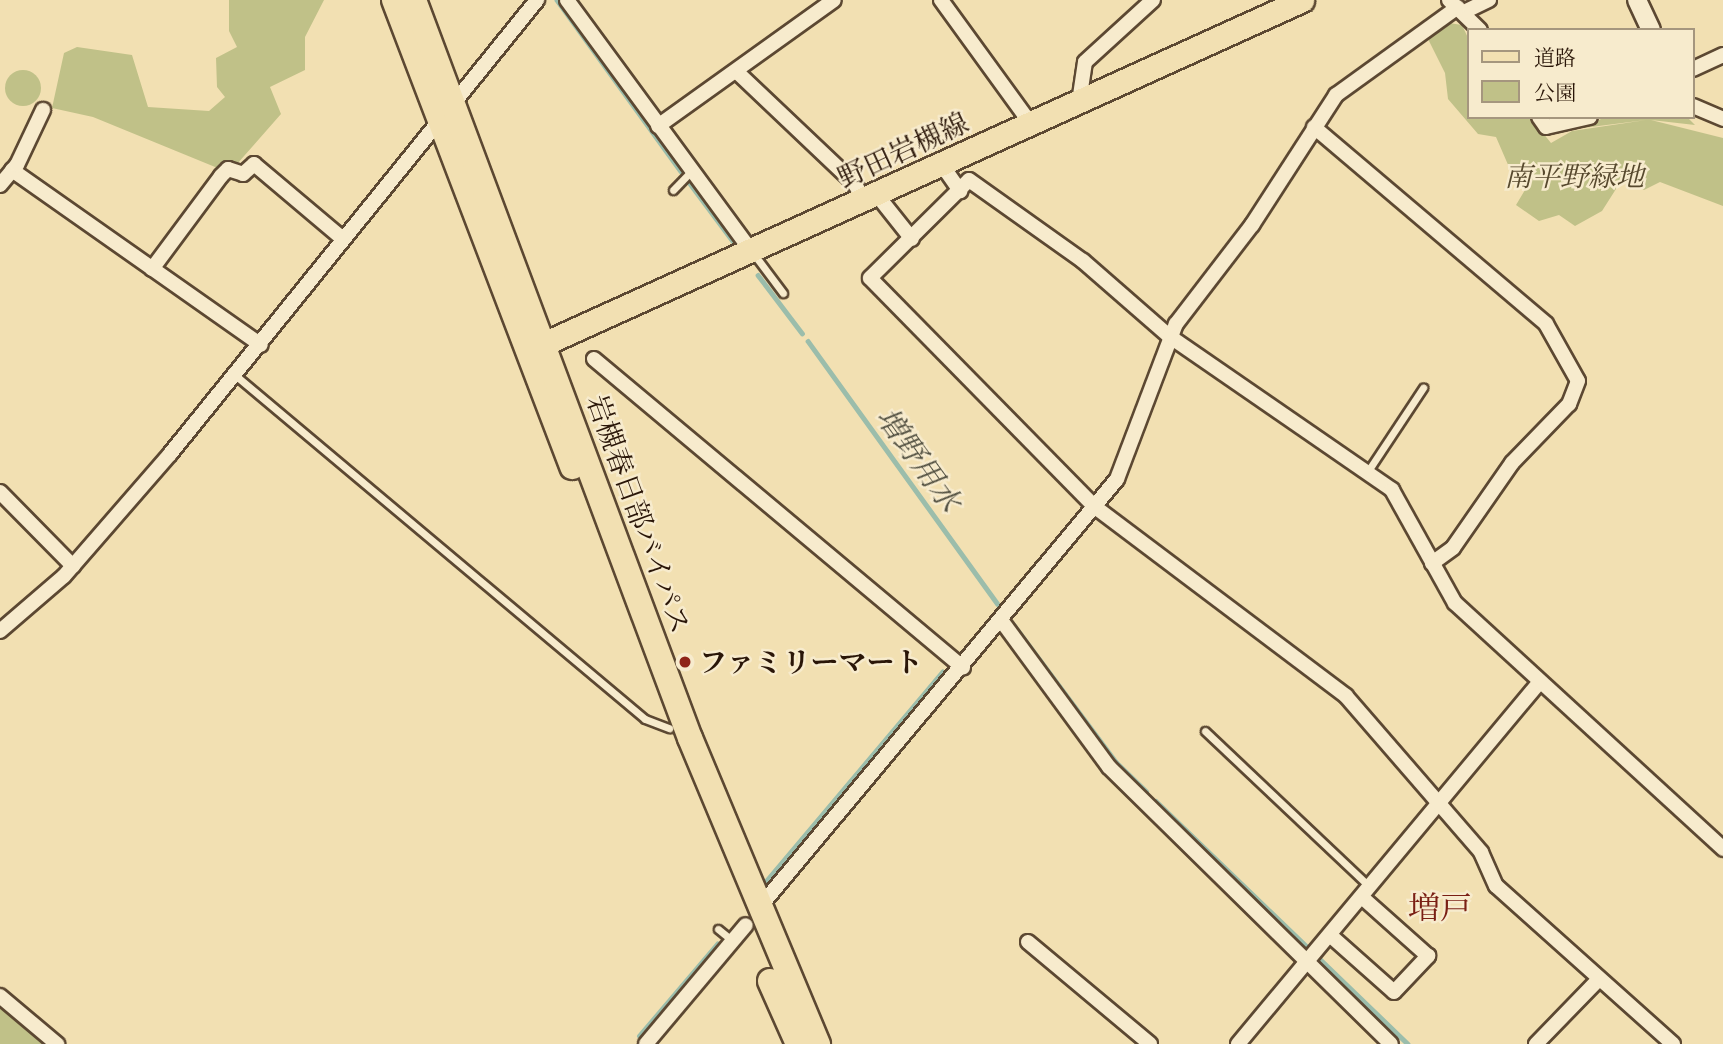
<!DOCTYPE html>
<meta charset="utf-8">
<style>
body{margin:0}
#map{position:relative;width:1723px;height:1044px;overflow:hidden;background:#f2e0b2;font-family:"Gentium Book Plus","Noto Serif JP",serif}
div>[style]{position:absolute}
.green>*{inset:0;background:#c0c188}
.round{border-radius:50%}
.stream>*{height:4.5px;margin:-2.25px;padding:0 2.25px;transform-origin:2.25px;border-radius:2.25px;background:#9bbdab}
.roads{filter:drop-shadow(2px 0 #5c4832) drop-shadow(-2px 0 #5c4832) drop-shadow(0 2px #5c4832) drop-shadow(0 -2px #5c4832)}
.service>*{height:7px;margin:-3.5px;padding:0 3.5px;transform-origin:3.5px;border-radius:3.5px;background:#f7ebcd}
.minor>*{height:14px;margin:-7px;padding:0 7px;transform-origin:7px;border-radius:7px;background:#f7ebcd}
.tertiary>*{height:18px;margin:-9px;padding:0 9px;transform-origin:9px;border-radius:9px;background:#f7ebcd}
.primary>*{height:23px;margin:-11.5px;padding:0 11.5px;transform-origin:11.5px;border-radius:11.5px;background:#f2e0b2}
.trunk>*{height:24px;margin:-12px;padding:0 12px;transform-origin:12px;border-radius:12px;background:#f2e0b2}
.dots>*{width:19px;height:19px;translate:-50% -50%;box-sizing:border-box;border:4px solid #f7ebcd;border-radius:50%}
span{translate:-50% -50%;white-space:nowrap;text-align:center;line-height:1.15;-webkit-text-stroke:5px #f7ebcd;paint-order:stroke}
.street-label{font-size:28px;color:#2a1608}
.park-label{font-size:28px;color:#57492e;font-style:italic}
.poi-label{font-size:28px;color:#2a1608;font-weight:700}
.left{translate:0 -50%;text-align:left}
.water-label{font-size:30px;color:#525041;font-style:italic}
.quarter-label{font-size:32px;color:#7a1f14}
.legend{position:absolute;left:1467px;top:28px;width:228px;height:91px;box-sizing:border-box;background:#f7ebcd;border:2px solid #a5967e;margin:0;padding:9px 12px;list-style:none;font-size:21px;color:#2a1608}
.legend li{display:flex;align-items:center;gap:14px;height:35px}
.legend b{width:35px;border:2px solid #a5967e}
</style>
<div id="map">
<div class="green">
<div style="clip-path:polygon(229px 0,324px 0,305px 37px,305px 70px,270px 87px,281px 114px,237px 164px,220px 169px,93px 117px,52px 108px,64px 53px,77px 47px,132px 55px,148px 107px,209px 111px,225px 97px,217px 87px,216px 58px,237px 47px,229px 31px)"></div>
<div style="clip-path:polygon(1449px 23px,1462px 25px,1469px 40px,1469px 117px,1530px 117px,1551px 143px,1572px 131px,1646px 120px,1583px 128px,1605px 117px,1687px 117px,1695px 125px,1651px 120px,1723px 138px,1723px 206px,1660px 182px,1644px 190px,1623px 178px,1602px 211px,1575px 226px,1559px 215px,1539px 221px,1516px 205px,1531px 180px,1509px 167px,1496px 137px,1478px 134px,1448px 99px,1445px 73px,1428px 39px)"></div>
<div class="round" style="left:5px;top:70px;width:36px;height:36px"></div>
<div style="clip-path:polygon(0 996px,57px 1044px,0 1044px)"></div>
</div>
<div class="stream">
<div style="left:557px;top:0;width:211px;rotate:54.1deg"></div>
<div style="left:689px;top:182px;width:74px;rotate:53.3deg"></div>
<div style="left:758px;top:275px;width:73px;rotate:52.8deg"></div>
<div style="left:808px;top:341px;width:324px;rotate:54.2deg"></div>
<div style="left:1014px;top:625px;width:171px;rotate:53.3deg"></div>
<div style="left:1116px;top:762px;width:42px;rotate:44deg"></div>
<div style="left:1156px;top:801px;width:210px;rotate:44deg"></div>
<div style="left:762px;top:886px;width:280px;rotate:-49.9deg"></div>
<div style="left:1320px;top:959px;width:122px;rotate:44deg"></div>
<div style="left:639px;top:1036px;width:121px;rotate:-49.7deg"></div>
</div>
<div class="roads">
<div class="service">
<div style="left:673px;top:190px;width:28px;rotate:-46deg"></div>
<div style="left:753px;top:253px;width:50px;rotate:53.1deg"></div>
<div style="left:235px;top:375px;width:535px;rotate:40deg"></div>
<div style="left:645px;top:719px;width:26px;rotate:21deg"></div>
<div style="left:1368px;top:471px;width:100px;rotate:-56.5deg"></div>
<div style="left:1205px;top:731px;width:226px;rotate:43.4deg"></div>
<div style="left:718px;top:929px;width:19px;rotate:39deg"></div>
</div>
<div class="minor">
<div style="left:567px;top:0;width:314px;rotate:53.7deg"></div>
<div style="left:941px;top:0;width:153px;rotate:54deg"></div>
<div style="left:1449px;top:0;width:43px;rotate:44.1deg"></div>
<div style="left:1464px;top:12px;width:28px;rotate:-26deg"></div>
<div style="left:1693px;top:69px;width:33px;rotate:-25deg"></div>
<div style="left:737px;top:72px;width:163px;rotate:43.5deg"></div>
<div style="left:855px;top:184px;width:19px;rotate:62deg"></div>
<div style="left:1079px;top:102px;width:40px;rotate:-81.5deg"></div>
<div style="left:1085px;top:62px;width:92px;rotate:-42.4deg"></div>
<div style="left:1693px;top:106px;width:33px;rotate:23deg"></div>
<div style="left:1539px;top:117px;width:12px;rotate:55deg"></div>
<div style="left:1546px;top:127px;width:45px;rotate:-12.8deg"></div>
<div style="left:658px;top:126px;width:216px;rotate:-35.6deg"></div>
<div style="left:1314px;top:127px;width:304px;rotate:40.3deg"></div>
<div style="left:1546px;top:324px;width:65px;rotate:60.7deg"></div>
<div style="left:1578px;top:381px;width:25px;rotate:111deg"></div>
<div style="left:1569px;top:404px;width:82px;rotate:134deg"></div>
<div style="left:1512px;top:463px;width:103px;rotate:124.8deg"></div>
<div style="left:1453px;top:548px;width:26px;rotate:144deg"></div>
<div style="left:942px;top:165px;width:32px;rotate:55deg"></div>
<div style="left:12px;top:170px;width:304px;rotate:35.1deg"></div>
<div style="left:0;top:185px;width:26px;rotate:-50deg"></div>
<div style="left:17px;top:165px;width:61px;rotate:-64.7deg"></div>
<div style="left:877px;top:195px;width:56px;rotate:51.5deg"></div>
<div style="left:152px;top:269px;width:116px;rotate:-53.4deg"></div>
<div style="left:221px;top:176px;width:10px;rotate:-45deg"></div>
<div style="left:228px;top:169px;width:16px;rotate:18deg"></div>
<div style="left:243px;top:174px;width:15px;rotate:-42deg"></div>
<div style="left:254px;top:164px;width:115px;rotate:40.1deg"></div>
<div style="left:594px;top:359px;width:481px;rotate:39.9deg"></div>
<div style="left:0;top:492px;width:104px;rotate:45.4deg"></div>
<div style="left:1001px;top:620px;width:182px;rotate:53.7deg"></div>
<div style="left:1109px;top:767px;width:395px;rotate:44.5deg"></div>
<div style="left:0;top:631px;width:84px;rotate:-40.7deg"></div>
<div style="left:64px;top:576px;width:162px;rotate:-49deg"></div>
<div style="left:170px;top:454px;width:584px;rotate:-51.05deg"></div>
<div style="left:758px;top:909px;width:560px;rotate:-50.14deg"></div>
<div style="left:1117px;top:479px;width:166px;rotate:-69.2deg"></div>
<div style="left:1176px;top:324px;width:125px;rotate:-52.5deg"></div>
<div style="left:1252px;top:225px;width:155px;rotate:-57.1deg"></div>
<div style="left:1336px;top:95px;width:150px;rotate:-35.8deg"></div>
<div style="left:1331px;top:936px;width:84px;rotate:41.6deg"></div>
<div style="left:1394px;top:992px;width:50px;rotate:-46.6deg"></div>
<div style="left:1428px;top:956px;width:87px;rotate:-138.3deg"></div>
<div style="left:1028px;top:942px;width:159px;rotate:39.9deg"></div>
<div style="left:0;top:996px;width:75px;rotate:40.1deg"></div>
<div style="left:646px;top:1044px;width:155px;rotate:-50deg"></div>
<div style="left:1238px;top:1044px;width:470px;rotate:-50.2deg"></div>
<div style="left:1536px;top:1044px;width:89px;rotate:-45.9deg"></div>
<div style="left:1673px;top:1044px;width:237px;rotate:-138.2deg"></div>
<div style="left:1496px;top:886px;width:37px;rotate:-114deg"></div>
<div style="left:1481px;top:852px;width:206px;rotate:-130.9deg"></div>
<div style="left:1346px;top:696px;width:314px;rotate:-143deg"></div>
<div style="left:1095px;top:507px;width:321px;rotate:-134.5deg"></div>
<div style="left:870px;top:278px;width:139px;rotate:-44.7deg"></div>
<div style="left:969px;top:180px;width:140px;rotate:35.4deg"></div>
<div style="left:1083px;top:261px;width:114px;rotate:41.1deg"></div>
<div style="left:1169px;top:336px;width:271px;rotate:34.6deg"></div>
<div style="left:1392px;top:490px;width:129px;rotate:60.9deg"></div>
<div style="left:1455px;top:603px;width:364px;rotate:42.5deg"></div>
</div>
<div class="tertiary">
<div style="left:1637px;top:0;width:33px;rotate:65deg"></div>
</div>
<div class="primary">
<div style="left:528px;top:351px;width:850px;rotate:-24.39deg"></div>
</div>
<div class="trunk">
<div style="left:394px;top:0;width:500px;rotate:69.1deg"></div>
<div style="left:414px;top:0;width:788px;rotate:69.5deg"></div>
<div style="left:690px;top:738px;width:332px;rotate:67.3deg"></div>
<div style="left:770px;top:981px;width:69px;rotate:66deg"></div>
</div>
</div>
<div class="dots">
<div style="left:685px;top:662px;background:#8f2418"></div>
</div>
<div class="street-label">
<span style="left:903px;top:150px;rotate:-25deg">野田岩槻線</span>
<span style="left:639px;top:514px;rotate:70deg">岩槻春日部バイパス</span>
</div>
<div class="park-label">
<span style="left:1574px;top:176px">南平野緑地</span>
</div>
<div class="poi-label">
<span class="left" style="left:699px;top:662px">ファミリーマート</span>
</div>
<div class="water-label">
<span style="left:919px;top:459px;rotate:54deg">増野用水</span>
</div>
<div class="quarter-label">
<span style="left:1440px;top:908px">増戸</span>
</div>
<ul class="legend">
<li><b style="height:9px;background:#f2e0b2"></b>道路</li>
<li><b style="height:19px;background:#c0c188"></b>公園</li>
</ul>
</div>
